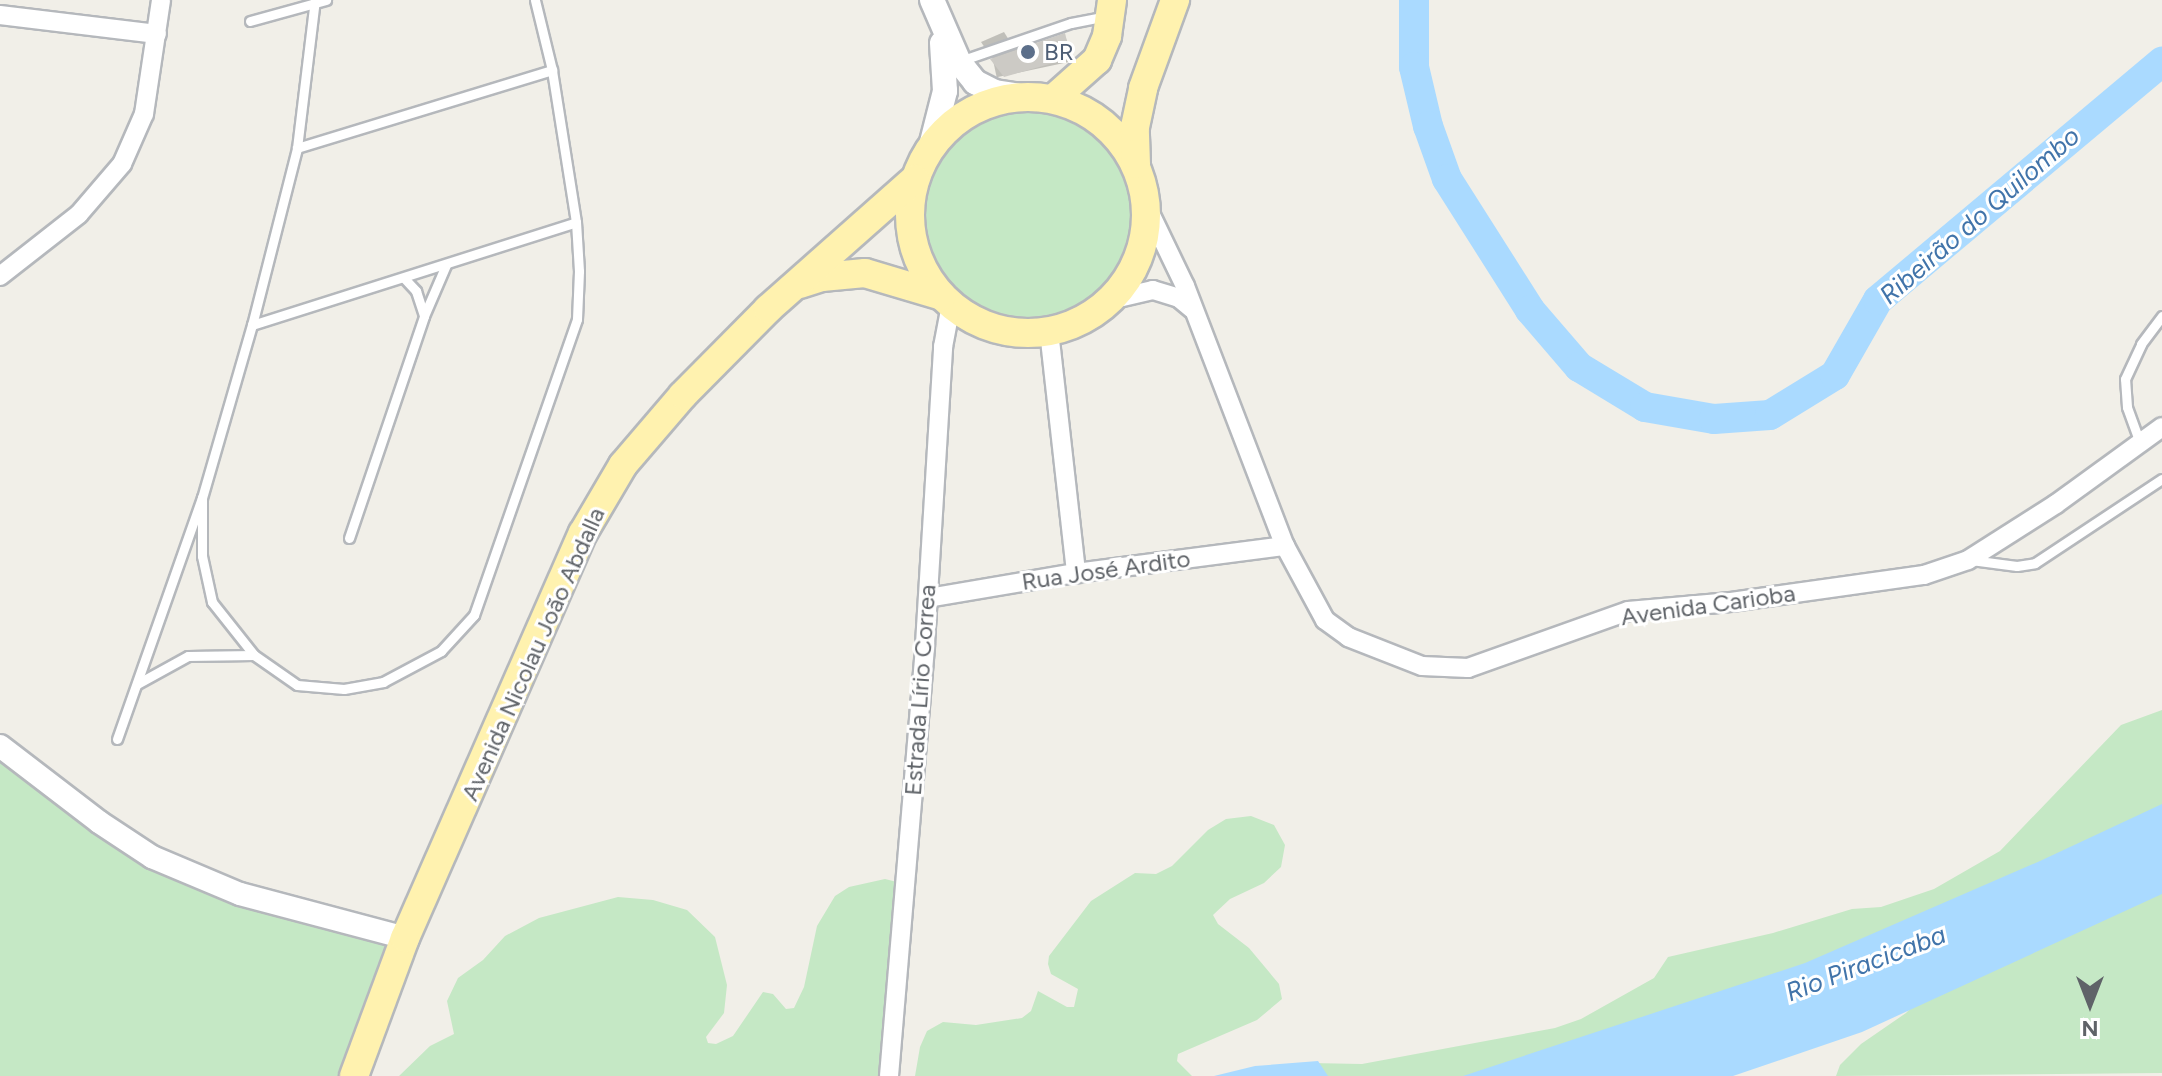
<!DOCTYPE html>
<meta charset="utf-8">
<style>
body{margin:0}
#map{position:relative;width:2162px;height:1076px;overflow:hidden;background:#f1efe8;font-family:Figtree,sans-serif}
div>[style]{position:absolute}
.green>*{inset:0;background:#c5e8c5}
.round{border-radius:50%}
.water>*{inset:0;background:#aadaff}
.shadow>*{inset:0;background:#0003;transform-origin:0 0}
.river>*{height:30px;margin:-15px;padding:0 15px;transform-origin:15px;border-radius:15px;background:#aadaff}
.building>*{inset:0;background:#cccac5}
.roads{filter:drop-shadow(2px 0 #b5b8bc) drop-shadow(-2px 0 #b5b8bc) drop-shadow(0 2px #b5b8bc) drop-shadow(0 -2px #b5b8bc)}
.service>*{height:9px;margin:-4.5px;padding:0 4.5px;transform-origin:4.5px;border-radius:4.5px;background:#fff}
.minor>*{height:18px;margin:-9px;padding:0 9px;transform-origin:9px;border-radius:9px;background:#fff}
.tertiary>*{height:22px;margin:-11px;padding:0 11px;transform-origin:11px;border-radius:11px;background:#fff}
.secondary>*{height:24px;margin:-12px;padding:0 12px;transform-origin:12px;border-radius:12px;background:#fff}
.primary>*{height:28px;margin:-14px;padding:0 14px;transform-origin:14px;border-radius:14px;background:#fff2af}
.primary>.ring{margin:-14px;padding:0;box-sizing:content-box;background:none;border:28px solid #fff2af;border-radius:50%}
.dots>*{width:22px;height:22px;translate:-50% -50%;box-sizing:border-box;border:4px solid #fff;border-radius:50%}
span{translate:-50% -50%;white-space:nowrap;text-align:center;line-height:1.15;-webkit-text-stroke:6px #fff;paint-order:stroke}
.service-label{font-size:24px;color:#4e5e75}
.left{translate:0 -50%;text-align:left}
.street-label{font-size:24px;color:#5f6368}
.water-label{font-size:26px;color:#4174aa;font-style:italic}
.north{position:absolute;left:2050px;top:964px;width:80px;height:80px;-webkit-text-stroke:6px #fff;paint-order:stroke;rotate:180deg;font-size:22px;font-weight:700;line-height:32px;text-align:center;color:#5f6368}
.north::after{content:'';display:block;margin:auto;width:28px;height:36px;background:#5f6368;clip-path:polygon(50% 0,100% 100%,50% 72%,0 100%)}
</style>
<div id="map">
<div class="green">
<div class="round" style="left:925px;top:111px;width:206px;height:206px"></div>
<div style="clip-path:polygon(2162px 710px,2162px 816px,1924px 920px,1516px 1076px,1234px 1076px,1310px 1063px,1362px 1064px,1555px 1028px,1581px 1019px,1654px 978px,1668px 957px,1773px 933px,1852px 909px,1881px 907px,1934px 889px,2000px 851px,2121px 725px)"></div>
<div style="clip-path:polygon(0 746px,153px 857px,393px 945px,350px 1076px,0 1076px)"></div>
<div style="clip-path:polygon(1251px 816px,1274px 825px,1285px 845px,1281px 867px,1264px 883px,1230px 899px,1213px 915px,1218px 924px,1249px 948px,1279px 984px,1282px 999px,1257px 1020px,1178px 1054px,1177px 1061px,1192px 1076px,915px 1076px,920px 1047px,927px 1031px,943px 1022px,976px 1025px,1022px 1018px,1031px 1011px,1038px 991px,1067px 1007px,1074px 1007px,1078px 989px,1051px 974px,1048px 964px,1049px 956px,1091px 901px,1135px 873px,1156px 874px,1172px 866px,1208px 830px,1226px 819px)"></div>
<div style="clip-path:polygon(885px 879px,901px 883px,899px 1012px,880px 1076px,399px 1076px,430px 1046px,454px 1034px,447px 1001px,458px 978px,483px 960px,505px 936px,539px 918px,618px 897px,653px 900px,687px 910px,715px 937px,727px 985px,724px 1013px,706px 1037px,708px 1043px,716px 1044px,733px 1036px,763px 992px,773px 994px,786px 1009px,794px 1008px,804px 987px,817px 926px,835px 896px,849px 887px)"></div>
<div style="clip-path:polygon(2162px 885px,2162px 1073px,1836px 1076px,1840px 1065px,1861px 1044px,1906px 1013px,1936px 983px)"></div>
</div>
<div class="water">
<div style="clip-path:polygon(2162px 804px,2162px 894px,1862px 1032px,1733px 1076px,1463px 1076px,1805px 963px,2040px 861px)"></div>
<div style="clip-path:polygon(1318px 1061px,1328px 1076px,1214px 1076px,1255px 1066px)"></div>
</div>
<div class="shadow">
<div style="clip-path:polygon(1004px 32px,1009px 40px,985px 48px,981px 42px)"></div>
<div style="left:1066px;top:38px;width:24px;height:76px;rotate:78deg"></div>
</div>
<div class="river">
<div style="left:1414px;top:0;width:67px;rotate:90deg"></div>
<div style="left:1414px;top:67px;width:61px;rotate:76.7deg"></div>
<div style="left:1428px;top:126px;width:56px;rotate:70.3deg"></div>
<div style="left:1447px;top:179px;width:155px;rotate:57.6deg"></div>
<div style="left:1530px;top:310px;width:75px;rotate:49.3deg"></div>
<div style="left:1579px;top:367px;width:77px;rotate:31.2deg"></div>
<div style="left:1645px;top:407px;width:70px;rotate:9.9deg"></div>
<div style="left:1714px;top:419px;width:56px;rotate:-4.1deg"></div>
<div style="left:1770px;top:415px;width:76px;rotate:-31.6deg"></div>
<div style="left:1835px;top:375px;width:86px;rotate:-60.2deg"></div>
<div style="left:1878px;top:300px;width:371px;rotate:-40deg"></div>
</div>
<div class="building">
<div style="clip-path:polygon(1065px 33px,1071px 58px,1004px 77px,990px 59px)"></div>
</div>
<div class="roads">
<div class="service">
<div style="left:250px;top:21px;width:79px;rotate:-15.4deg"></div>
<div style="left:960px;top:61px;width:117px;rotate:-18.9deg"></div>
<div style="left:1071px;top:23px;width:36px;rotate:-11deg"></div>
<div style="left:297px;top:148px;width:267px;rotate:-17deg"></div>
<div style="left:404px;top:278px;width:18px;rotate:47deg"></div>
<div style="left:416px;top:291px;width:26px;rotate:72deg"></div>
<div style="left:252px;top:325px;width:340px;rotate:-17.6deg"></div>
<div style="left:2140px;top:443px;width:38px;rotate:-110deg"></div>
<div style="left:2127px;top:407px;width:28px;rotate:-94deg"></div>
<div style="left:2125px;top:379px;width:38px;rotate:-65deg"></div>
<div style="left:2141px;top:344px;width:35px;rotate:-53deg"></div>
<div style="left:202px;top:498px;width:58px;rotate:90deg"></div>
<div style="left:202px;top:556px;width:47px;rotate:77.7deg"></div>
<div style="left:212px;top:602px;width:68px;rotate:51.6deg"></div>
<div style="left:254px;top:655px;width:52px;rotate:34.9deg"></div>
<div style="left:297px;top:685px;width:47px;rotate:4.9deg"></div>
<div style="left:344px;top:689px;width:40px;rotate:-10deg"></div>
<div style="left:383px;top:682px;width:66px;rotate:-28.1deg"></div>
<div style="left:441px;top:651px;width:49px;rotate:-47.5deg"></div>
<div style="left:474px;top:615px;width:313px;rotate:-70.8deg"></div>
<div style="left:577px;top:319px;width:48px;rotate:-87.6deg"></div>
<div style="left:579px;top:271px;width:49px;rotate:-93.5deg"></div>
<div style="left:576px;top:222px;width:154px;rotate:-99deg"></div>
<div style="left:552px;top:70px;width:72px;rotate:-103.7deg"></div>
<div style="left:349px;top:538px;width:234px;rotate:-71.3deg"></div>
<div style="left:424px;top:316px;width:56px;rotate:-66.7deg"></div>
<div style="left:1971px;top:560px;width:46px;rotate:7.4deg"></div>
<div style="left:2017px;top:566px;width:18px;rotate:-9deg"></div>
<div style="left:2035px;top:563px;width:152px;rotate:-33.5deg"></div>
<div style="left:137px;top:684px;width:58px;rotate:-28.8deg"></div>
<div style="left:188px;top:656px;width:66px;rotate:-0.9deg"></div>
<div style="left:117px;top:739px;width:256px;rotate:-70.6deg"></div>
<div style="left:202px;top:498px;width:180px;rotate:-73.9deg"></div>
<div style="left:252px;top:325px;width:183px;rotate:-75.7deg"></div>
<div style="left:297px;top:148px;width:149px;rotate:-83.1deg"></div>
</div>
<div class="minor">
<div style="left:0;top:15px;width:158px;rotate:6.9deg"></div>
<div style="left:1146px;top:205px;width:90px;rotate:64.3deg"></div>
<div style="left:1185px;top:286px;width:279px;rotate:69deg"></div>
<div style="left:1285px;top:546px;width:84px;rotate:61.6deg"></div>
<div style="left:1325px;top:620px;width:29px;rotate:36deg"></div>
<div style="left:1348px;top:637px;width:79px;rotate:21.4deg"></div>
<div style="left:1422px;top:666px;width:46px;rotate:2.5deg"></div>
<div style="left:1468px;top:668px;width:170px;rotate:-19.6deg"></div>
<div style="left:1628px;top:611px;width:103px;rotate:-5deg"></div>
<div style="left:1731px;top:602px;width:195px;rotate:-8deg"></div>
<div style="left:1924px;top:575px;width:46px;rotate:-18.8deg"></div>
<div style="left:1968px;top:560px;width:104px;rotate:-32.5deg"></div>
<div style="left:2056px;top:504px;width:131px;rotate:-36deg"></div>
<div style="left:0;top:276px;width:100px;rotate:-38.1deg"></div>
<div style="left:79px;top:214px;width:66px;rotate:-49.3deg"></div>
<div style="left:122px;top:164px;width:55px;rotate:-66.3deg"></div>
<div style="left:144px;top:114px;width:115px;rotate:-81.5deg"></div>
<div style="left:1110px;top:300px;width:44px;rotate:-13.1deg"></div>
<div style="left:1153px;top:290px;width:27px;rotate:17deg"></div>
<div style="left:1179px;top:298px;width:17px;rotate:40deg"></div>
<div style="left:1049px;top:331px;width:244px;rotate:83.6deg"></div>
<div style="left:928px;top:598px;width:150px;rotate:-9.6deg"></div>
<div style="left:1076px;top:573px;width:211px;rotate:-7.4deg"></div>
<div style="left:889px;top:1076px;width:433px;rotate:-85.2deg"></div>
<div style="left:925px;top:644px;width:298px;rotate:-86.5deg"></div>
<div style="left:943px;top:347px;width:43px;rotate:-79.2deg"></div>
</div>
<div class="tertiary">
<div style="left:0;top:746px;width:125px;rotate:37.5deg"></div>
<div style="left:99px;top:822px;width:64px;rotate:33.4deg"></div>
<div style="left:152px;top:857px;width:95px;rotate:22.8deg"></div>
<div style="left:240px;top:894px;width:171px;rotate:14.9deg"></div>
</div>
<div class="secondary">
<div style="left:932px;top:0;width:68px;rotate:66.5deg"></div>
<div style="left:959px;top:62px;width:26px;rotate:51deg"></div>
<div style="left:975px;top:82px;width:22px;rotate:27deg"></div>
<div style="left:995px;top:92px;width:30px;rotate:9deg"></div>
<div style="left:931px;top:146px;width:57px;rotate:-75.7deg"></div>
<div style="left:945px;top:91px;width:48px;rotate:-93.6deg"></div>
</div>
<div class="primary">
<div class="ring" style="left:910px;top:97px;width:208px;height:208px"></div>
<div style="left:1053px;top:99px;width:59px;rotate:-41.6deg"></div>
<div style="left:1097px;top:60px;width:26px;rotate:-67deg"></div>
<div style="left:1107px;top:36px;width:36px;rotate:-82deg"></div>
<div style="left:1136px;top:164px;width:37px;rotate:-92deg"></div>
<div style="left:1135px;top:127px;width:40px;rotate:-78deg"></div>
<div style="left:1143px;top:88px;width:94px;rotate:-70deg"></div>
<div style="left:800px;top:284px;width:23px;rotate:-18deg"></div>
<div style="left:822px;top:277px;width:43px;rotate:-5.3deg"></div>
<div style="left:865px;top:273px;width:80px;rotate:16.6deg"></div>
<div style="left:354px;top:1076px;width:147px;rotate:-69.7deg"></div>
<div style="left:405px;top:938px;width:442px;rotate:-66.3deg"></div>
<div style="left:583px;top:533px;width:79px;rotate:-59.5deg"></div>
<div style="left:623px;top:465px;width:92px;rotate:-49.4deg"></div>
<div style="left:683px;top:395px;width:121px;rotate:-45.3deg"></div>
<div style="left:768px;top:309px;width:196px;rotate:-41.5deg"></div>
</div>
</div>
<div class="dots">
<div style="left:1028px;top:52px;background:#5c6f8a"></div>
</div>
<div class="service-label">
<span class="left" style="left:1044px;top:52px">BR</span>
</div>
<div class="street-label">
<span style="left:1106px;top:570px;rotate:-8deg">Rua José Ardito</span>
<span style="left:1708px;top:605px;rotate:-8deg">Avenida Carioba</span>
<span style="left:533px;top:654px;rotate:-66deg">Avenida Nicolau João Abdalla</span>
<span style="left:920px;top:690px;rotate:-86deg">Estrada Lírio Correa</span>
</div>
<div class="water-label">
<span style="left:1980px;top:216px;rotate:-41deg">Ribeirão do Quilombo</span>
<span style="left:1866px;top:964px;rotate:-21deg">Rio Piracicaba</span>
</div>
<div class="north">N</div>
</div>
